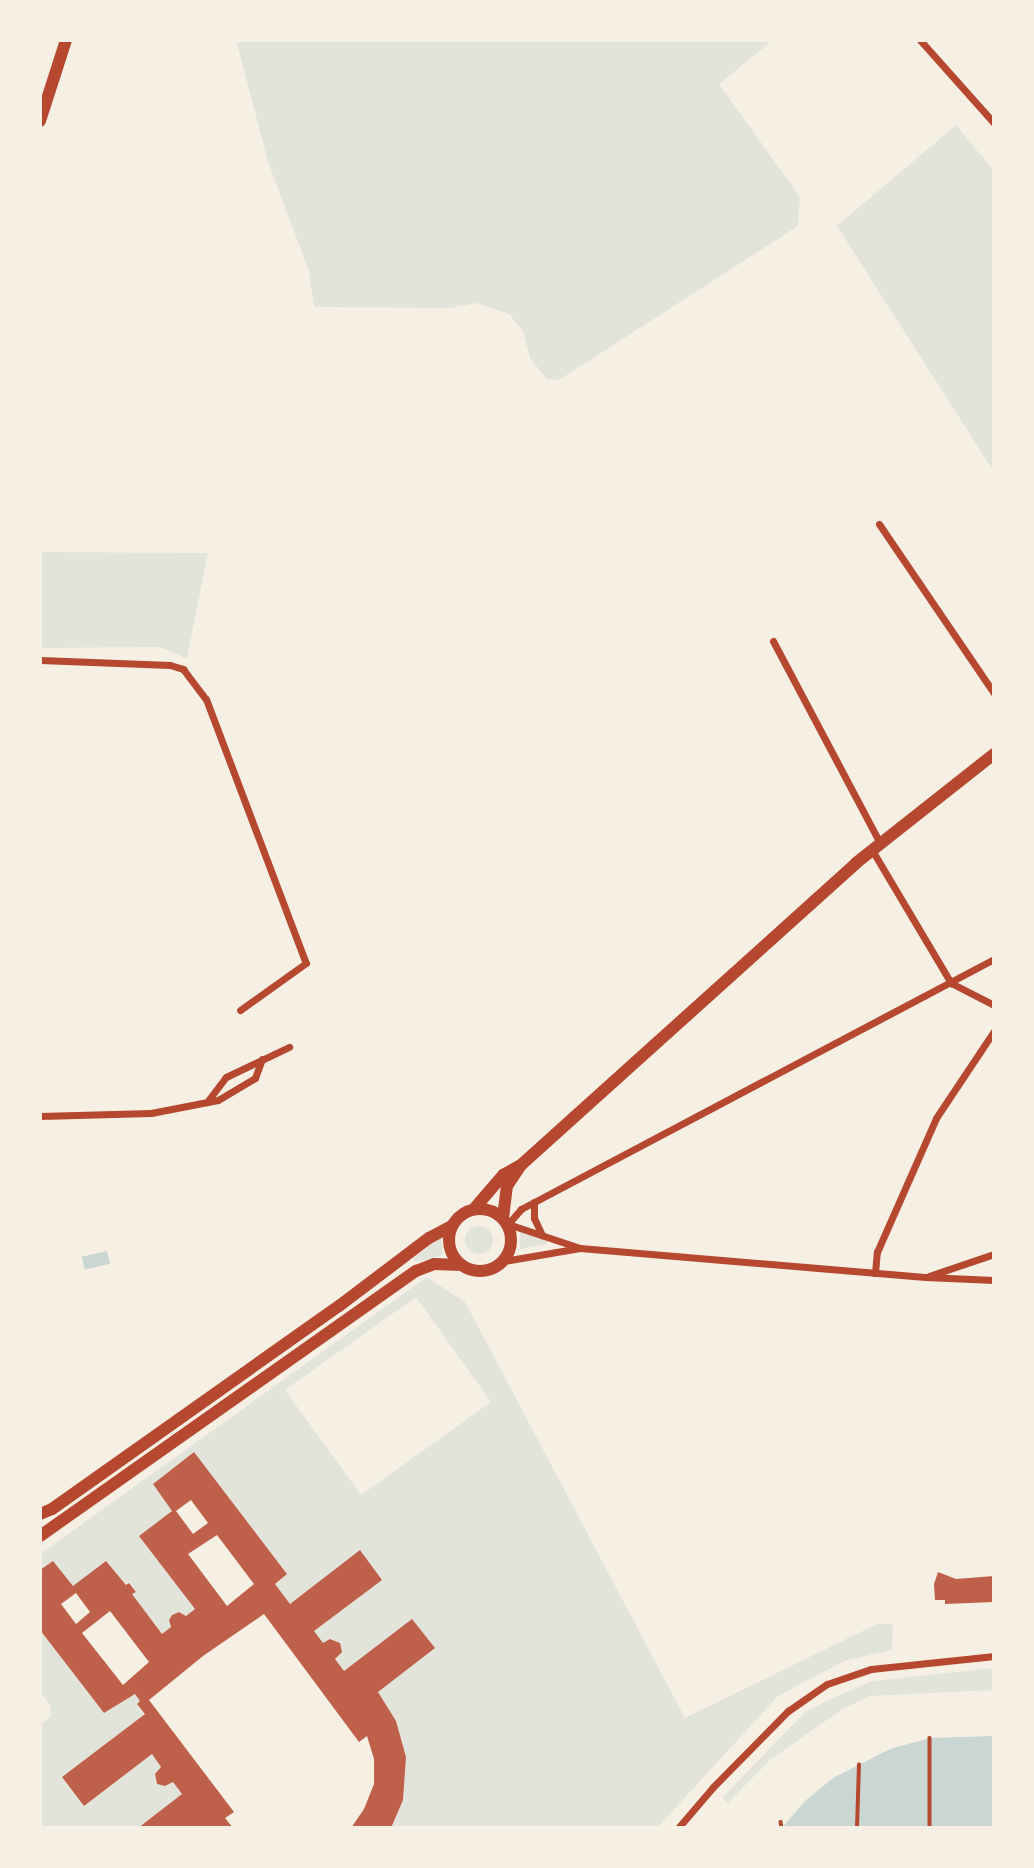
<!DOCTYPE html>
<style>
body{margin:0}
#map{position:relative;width:1034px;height:1868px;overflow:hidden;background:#f6efe4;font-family:Commissioner,sans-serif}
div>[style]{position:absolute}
.green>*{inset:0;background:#e2e4dc}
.round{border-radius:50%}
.water>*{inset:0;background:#c9d6d2;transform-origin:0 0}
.building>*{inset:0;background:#bf614a}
.path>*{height:3.5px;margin:-1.75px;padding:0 1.75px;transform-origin:1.75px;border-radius:1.75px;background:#b5482f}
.minor>*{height:7px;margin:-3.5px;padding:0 3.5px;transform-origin:3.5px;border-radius:3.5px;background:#b5482f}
.tertiary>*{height:12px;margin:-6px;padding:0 6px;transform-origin:6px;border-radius:6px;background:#b5482f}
.tertiary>.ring{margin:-6px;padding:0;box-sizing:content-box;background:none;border:12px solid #b5482f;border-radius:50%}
span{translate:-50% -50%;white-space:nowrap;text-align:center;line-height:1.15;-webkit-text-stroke:7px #f6efe4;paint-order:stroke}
.frame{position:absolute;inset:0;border:42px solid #f6efe4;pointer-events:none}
</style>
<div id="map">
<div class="green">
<div style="clip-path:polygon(236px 40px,773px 40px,719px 84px,800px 197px,798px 226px,559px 380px,547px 379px,530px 358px,523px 331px,509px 314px,476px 303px,450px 308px,314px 307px,309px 271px,268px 162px)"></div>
<div style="clip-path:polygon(956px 125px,994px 171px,994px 472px,837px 226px)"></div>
<div style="clip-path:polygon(40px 552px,208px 553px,187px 658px,159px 647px,40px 648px)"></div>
<div class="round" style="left:465px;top:1226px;width:28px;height:28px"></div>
<div style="clip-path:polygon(520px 1230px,547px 1240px,547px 1244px,520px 1249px)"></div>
<div style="clip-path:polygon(441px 1237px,443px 1255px,415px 1262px,413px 1259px)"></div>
<div style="clip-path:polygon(evenodd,427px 1277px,465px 1302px,685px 1718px,877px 1624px,893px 1624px,892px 1650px,844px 1661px,778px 1696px,657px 1828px,391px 1828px,403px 1800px,406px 1757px,396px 1721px,378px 1692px,412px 1620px,344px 1671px,335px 1659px,342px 1651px,340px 1643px,330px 1639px,323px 1643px,314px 1631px,382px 1580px,360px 1551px,290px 1604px,275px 1584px,287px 1574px,194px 1452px,153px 1484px,172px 1511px,139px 1536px,195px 1609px,186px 1616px,179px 1612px,172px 1615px,169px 1620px,171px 1627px,162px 1634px,132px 1594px,136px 1591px,130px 1583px,73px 1586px,53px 1561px,40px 1570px,40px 1554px,427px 1277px,416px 1297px,491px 1402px,361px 1495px,285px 1390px,416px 1297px)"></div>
<div style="clip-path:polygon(40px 1630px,104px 1713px,135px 1694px,140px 1701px,137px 1704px,145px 1714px,62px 1777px,84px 1806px,152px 1754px,161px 1767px,155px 1774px,157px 1784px,165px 1786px,173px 1782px,182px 1794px,138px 1828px,40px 1828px,40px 1725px,52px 1715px,49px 1710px,52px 1707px,40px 1692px)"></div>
<div style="clip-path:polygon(994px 1668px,994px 1690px,870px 1696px,841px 1710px,770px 1760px,728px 1803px,722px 1798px,805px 1712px,835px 1697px,872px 1681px)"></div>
</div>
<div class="water">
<div style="left:107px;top:1251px;width:13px;height:26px;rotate:77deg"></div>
<div style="clip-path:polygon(994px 1736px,994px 1828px,782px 1828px,805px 1801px,833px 1778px,890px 1749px,930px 1738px)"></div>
</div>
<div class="building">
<div style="clip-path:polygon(evenodd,194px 1452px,287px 1574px,275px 1584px,290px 1604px,360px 1550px,382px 1580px,314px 1631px,323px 1643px,330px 1639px,340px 1643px,342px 1652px,335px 1659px,344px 1671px,412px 1619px,435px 1648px,378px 1692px,396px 1721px,406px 1757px,403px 1800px,391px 1828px,351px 1828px,364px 1809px,374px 1784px,374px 1759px,367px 1736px,359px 1742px,264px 1614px,203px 1656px,149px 1700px,234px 1812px,225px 1818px,233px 1828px,138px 1828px,182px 1794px,173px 1782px,165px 1786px,157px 1784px,155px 1774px,161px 1767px,152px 1754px,84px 1806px,62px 1777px,145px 1714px,137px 1704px,140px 1701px,135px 1694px,104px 1713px,40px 1630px,40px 1570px,53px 1561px,73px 1586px,106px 1561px,126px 1585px,129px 1583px,136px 1592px,132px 1594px,162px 1634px,171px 1627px,169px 1620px,172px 1615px,179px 1612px,186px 1616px,195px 1609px,139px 1536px,172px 1511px,153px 1484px,194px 1452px,191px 1500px,208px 1523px,193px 1534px,176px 1511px,191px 1500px,194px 1452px,217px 1535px,254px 1584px,227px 1606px,188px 1554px,217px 1535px,194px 1452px,76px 1593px,90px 1612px,76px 1624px,61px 1604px,76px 1593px,194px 1452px,110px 1611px,149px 1662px,123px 1685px,82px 1633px,110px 1611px)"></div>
<div style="clip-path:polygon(938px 1572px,956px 1579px,994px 1576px,994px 1602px,945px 1604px,945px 1600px,935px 1600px,934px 1584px)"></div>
</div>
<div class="path">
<div style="left:930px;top:1738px;width:90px;rotate:90deg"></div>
<div style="left:781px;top:1822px;width:6px;rotate:81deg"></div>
<div style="left:857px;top:1828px;width:63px;rotate:-88.2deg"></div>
</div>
<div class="minor">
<div style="left:920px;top:40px;width:111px;rotate:48.3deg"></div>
<div style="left:879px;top:524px;width:204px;rotate:55.8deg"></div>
<div style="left:773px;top:641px;width:229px;rotate:62.1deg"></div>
<div style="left:40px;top:660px;width:130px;rotate:2.2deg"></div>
<div style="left:170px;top:665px;width:14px;rotate:17deg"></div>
<div style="left:183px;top:669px;width:38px;rotate:53deg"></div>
<div style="left:206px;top:699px;width:282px;rotate:69.3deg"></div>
<div style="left:306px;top:963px;width:81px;rotate:144.5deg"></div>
<div style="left:872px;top:850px;width:155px;rotate:59.3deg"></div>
<div style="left:951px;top:983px;width:48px;rotate:27.1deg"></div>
<div style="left:207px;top:1102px;width:31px;rotate:-53deg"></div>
<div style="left:226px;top:1077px;width:70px;rotate:-25.5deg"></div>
<div style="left:40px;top:1116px;width:111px;rotate:-1.5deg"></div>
<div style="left:151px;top:1113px;width:68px;rotate:-11deg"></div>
<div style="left:218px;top:1100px;width:43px;rotate:-30.7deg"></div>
<div style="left:255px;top:1078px;width:20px;rotate:-70deg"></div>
<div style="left:534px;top:1202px;width:16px;rotate:90deg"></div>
<div style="left:534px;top:1218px;width:19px;rotate:65deg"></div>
<div style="left:580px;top:1248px;width:76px;rotate:-161.6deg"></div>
<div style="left:508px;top:1224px;width:20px;rotate:-49deg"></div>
<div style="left:521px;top:1209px;width:535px;rotate:-27.86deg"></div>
<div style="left:504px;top:1261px;width:77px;rotate:-9.7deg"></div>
<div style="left:580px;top:1248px;width:346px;rotate:4.8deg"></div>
<div style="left:925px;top:1277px;width:69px;rotate:2.5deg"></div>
<div style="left:875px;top:1273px;width:21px;rotate:-85deg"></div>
<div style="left:877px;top:1252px;width:146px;rotate:-66.2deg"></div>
<div style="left:936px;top:1118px;width:105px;rotate:-56.3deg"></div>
<div style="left:929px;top:1276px;width:69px;rotate:-18.7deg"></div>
<div style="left:678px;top:1828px;width:54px;rotate:-49.5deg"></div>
<div style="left:713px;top:1787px;width:107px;rotate:-45.4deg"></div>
<div style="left:788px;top:1711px;width:47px;rotate:-34.7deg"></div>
<div style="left:827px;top:1684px;width:46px;rotate:-18.8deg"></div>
<div style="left:871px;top:1669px;width:124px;rotate:-6deg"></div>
</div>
<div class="tertiary">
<div style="left:40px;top:121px;width:85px;rotate:-72.2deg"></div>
<div class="ring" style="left:449px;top:1209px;width:50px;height:50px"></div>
<div style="left:474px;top:1209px;width:45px;rotate:-49.5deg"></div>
<div style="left:503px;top:1175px;width:21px;rotate:-29deg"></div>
<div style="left:521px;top:1165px;width:451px;rotate:-42deg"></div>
<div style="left:856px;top:863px;width:176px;rotate:-38.3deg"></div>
<div style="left:503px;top:1218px;width:32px;rotate:-83deg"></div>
<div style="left:507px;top:1186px;width:22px;rotate:-56deg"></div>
<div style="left:40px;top:1514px;width:13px;rotate:-23deg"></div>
<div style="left:52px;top:1509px;width:352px;rotate:-35.3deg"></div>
<div style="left:339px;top:1306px;width:113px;rotate:-37.1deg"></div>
<div style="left:429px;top:1238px;width:26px;rotate:-28deg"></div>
<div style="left:40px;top:1536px;width:460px;rotate:-35.2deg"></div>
<div style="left:416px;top:1271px;width:19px;rotate:-21deg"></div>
<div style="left:434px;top:1264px;width:27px;rotate:2deg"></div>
</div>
<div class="frame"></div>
</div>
